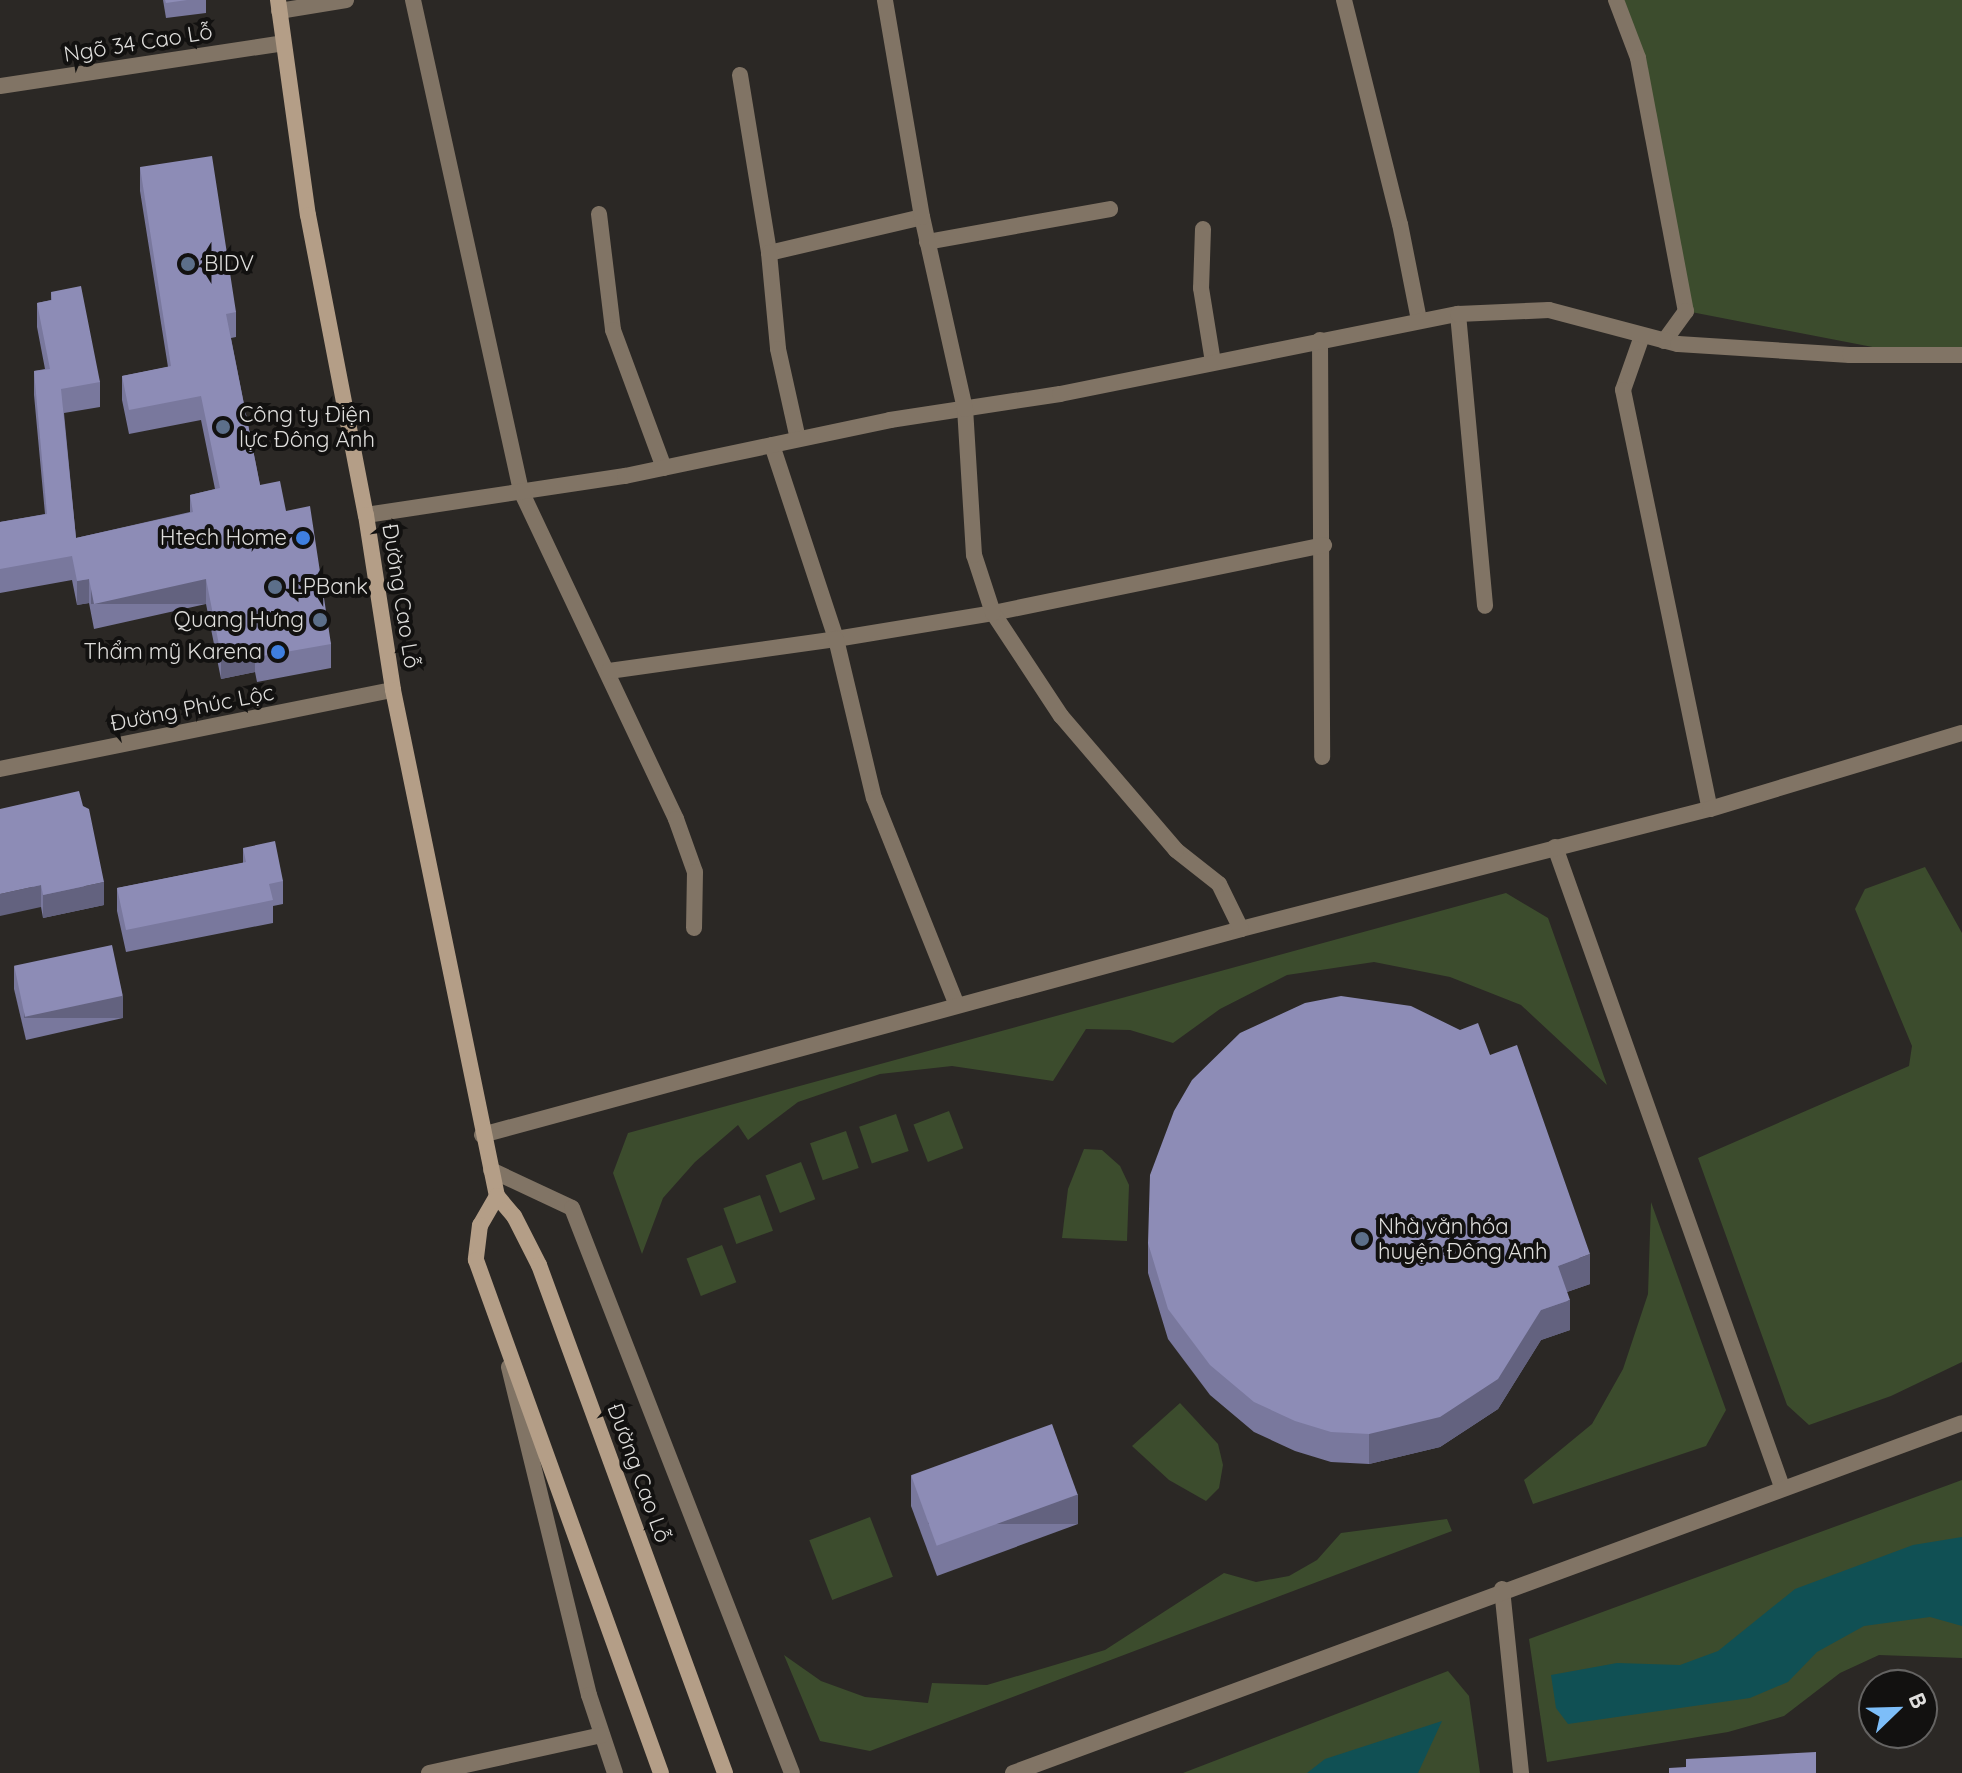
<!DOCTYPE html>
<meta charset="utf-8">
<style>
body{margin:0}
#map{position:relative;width:1962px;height:1773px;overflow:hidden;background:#2b2825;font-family:Quicksand,sans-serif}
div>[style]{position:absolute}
.green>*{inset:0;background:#3c4c2d;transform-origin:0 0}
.water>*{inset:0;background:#105054}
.minor>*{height:16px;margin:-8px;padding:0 8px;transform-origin:8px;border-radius:8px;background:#817465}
.secondary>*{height:16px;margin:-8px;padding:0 8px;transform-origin:8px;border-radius:8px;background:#b49e87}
.wall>*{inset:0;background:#79789d}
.shaded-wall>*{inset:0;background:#63627f;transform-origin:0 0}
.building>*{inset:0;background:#8d8cb6;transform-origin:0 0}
.dots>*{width:22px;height:22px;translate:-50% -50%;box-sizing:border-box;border:4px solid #121110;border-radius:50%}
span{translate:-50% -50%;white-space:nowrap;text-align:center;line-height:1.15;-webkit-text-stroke:8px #121110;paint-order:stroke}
.street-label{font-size:22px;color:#dfdedc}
.poi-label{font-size:22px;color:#dfdedc}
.left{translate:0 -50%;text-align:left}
.right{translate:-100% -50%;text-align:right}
.north{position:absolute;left:1858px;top:1669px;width:80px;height:80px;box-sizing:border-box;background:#121110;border:2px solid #646362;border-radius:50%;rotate:67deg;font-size:22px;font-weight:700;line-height:32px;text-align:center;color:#dfdedc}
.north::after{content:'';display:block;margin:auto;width:28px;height:36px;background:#7dbef9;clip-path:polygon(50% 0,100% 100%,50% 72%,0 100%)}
</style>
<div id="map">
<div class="green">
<div style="clip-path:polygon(1615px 0,1962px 0,1962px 355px,1914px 355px,1686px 311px,1638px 58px)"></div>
<div style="clip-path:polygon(1925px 867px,1962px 933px,1962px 1362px,1891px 1396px,1809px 1425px,1787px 1405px,1698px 1158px,1909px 1066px,1912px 1046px,1855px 909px,1865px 889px)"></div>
<div style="clip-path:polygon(1506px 893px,1548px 918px,1607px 1085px,1521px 1005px,1450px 977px,1374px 962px,1287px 975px,1220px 1009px,1173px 1043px,1130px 1030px,1086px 1029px,1053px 1081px,952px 1066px,880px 1074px,798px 1102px,748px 1140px,738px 1125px,695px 1162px,663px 1198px,642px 1254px,613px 1173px,628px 1133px)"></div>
<div style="left:949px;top:1111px;width:40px;height:38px;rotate:69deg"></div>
<div style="left:896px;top:1114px;width:39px;height:39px;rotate:71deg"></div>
<div style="left:846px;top:1131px;width:39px;height:38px;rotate:71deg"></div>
<div style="clip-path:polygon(1084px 1149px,1102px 1150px,1120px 1166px,1129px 1185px,1127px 1241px,1062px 1238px,1068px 1189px)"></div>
<div style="left:801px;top:1162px;width:40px;height:38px;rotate:69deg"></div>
<div style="left:760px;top:1195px;width:38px;height:39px;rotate:70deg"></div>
<div style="clip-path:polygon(1651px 1202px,1726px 1410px,1706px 1446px,1533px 1504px,1524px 1480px,1592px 1424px,1623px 1369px,1648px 1294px)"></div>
<div style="left:722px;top:1245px;width:40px;height:38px;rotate:69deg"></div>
<div style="clip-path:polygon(1180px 1403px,1218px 1444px,1223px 1465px,1219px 1488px,1206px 1501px,1169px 1480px,1132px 1446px)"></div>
<div style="clip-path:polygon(1962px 1480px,1962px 1658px,1879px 1655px,1840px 1673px,1784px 1716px,1728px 1732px,1547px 1762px,1529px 1639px)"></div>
<div style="left:870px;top:1517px;width:64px;height:65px;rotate:69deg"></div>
<div style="clip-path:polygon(1447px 1519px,1452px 1531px,870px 1751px,820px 1741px,784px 1655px,821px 1681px,865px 1697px,928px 1703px,932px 1683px,987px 1685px,1105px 1650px,1224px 1573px,1256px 1582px,1289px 1576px,1317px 1560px,1341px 1533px)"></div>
<div style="clip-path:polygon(1448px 1671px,1469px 1696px,1480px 1773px,1183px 1773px)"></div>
</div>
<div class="water">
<div style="clip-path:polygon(1962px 1537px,1962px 1626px,1930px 1617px,1864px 1626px,1817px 1652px,1788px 1682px,1750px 1698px,1568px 1724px,1556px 1708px,1551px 1675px,1617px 1663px,1680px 1665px,1718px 1651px,1795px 1589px,1913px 1545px)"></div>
<div style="clip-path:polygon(1442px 1721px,1418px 1773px,1307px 1773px,1325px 1759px)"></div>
</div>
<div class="minor">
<div style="left:413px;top:0;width:503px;rotate:77.59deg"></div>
<div style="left:521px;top:491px;width:363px;rotate:64.7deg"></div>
<div style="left:676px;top:819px;width:56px;rotate:70.3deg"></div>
<div style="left:695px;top:872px;width:56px;rotate:91deg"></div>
<div style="left:1344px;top:0;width:231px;rotate:76deg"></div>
<div style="left:1400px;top:224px;width:98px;rotate:78.8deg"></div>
<div style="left:1616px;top:0;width:62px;rotate:69.2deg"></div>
<div style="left:1638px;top:58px;width:258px;rotate:79.3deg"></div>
<div style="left:1686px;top:311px;width:37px;rotate:126deg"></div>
<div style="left:279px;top:11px;width:68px;rotate:-9.3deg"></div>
<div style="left:740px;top:75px;width:180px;rotate:80.7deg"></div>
<div style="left:769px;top:253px;width:157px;rotate:-13.2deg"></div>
<div style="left:0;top:86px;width:286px;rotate:-8.6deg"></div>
<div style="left:599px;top:214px;width:117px;rotate:83.1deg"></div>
<div style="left:613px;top:330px;width:147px;rotate:69.7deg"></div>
<div style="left:1203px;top:229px;width:59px;rotate:91.9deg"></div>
<div style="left:1201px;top:288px;width:75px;rotate:80.8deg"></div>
<div style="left:927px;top:242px;width:186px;rotate:-10.2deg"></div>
<div style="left:769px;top:253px;width:96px;rotate:84.6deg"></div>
<div style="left:778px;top:349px;width:92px;rotate:77.5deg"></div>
<div style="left:1458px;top:314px;width:293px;rotate:84.7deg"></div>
<div style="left:1642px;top:336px;width:57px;rotate:109.4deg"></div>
<div style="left:1623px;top:390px;width:428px;rotate:78.3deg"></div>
<div style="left:1320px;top:340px;width:417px;rotate:89.7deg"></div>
<div style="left:772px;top:445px;width:204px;rotate:71.7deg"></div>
<div style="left:836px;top:639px;width:159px;rotate:-9.4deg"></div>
<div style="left:993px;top:613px;width:338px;rotate:-11.6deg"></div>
<div style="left:366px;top:515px;width:262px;rotate:-8.6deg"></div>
<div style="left:625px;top:476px;width:271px;rotate:-11.9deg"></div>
<div style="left:890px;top:420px;width:172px;rotate:-8.7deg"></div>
<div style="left:1060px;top:394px;width:406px;rotate:-11.4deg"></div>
<div style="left:1458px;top:314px;width:91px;rotate:-2.5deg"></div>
<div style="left:1549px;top:310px;width:133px;rotate:14.8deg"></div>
<div style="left:1678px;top:344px;width:172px;rotate:3.7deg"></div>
<div style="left:1850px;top:355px;width:112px"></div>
<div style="left:609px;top:671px;width:229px;rotate:-8deg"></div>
<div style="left:836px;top:639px;width:163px;rotate:76.6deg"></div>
<div style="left:874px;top:798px;width:223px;rotate:68.2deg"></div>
<div style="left:0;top:769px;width:401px;rotate:-11.4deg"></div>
<div style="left:1555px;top:847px;width:679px;rotate:70.47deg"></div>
<div style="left:1241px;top:929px;width:484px;rotate:-14.4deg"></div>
<div style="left:1710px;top:809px;width:263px;rotate:-16.8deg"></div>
<div style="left:482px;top:1135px;width:786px;rotate:-15.18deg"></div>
<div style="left:1241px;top:929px;width:50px;rotate:-116.1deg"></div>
<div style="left:1219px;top:884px;width:55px;rotate:-141.7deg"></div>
<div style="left:1176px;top:850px;width:177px;rotate:-130.6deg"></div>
<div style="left:1061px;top:716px;width:123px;rotate:-123.4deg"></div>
<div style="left:993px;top:613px;width:61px;rotate:-108.1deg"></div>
<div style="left:974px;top:555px;width:146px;rotate:-93.5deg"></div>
<div style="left:965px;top:409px;width:197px;rotate:-102.6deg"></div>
<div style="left:922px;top:217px;width:220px;rotate:-99.7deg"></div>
<div style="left:491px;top:1170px;width:89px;rotate:25.1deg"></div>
<div style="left:572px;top:1208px;width:606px;rotate:68.73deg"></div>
<div style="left:509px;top:1367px;width:338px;rotate:76.3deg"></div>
<div style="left:589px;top:1695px;width:82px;rotate:71.6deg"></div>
<div style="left:1502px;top:1589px;width:185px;rotate:84.1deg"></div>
<div style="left:429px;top:1773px;width:177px;rotate:-12.4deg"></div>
<div style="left:1013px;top:1773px;width:1011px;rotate:-20.24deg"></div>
</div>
<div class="secondary">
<div style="left:278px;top:0;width:217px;rotate:82.1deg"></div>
<div style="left:308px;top:215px;width:306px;rotate:79.1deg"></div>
<div style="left:366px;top:515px;width:177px;rotate:81.2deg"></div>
<div style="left:393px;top:690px;width:517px;rotate:78.39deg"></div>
<div style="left:497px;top:1196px;width:26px;rotate:50deg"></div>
<div style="left:514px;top:1216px;width:55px;rotate:63deg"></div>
<div style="left:539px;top:1265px;width:541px;rotate:69.89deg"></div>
<div style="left:497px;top:1196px;width:34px;rotate:120deg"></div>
<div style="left:480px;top:1225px;width:35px;rotate:97deg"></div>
<div style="left:476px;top:1260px;width:545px;rotate:70.17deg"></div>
</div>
<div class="wall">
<div style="clip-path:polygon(163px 0,206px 0,206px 13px,166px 18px)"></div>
<div style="clip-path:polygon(140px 167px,236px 312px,236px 337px,231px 338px,260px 485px,286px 511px,331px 644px,331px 668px,257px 682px,255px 672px,221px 679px,206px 604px,94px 629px,89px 603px,77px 605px,72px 580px,0 593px,0 522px,45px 514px,34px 395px,34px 371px,45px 369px,37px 327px,37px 303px,51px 300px,51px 292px,100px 382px,100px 407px,64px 413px,76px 538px,190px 512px,190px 495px,215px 489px,201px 420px,129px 434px,122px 400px,122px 376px,168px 367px,140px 191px)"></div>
<div style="clip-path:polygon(0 809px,104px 905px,43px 918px,41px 907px)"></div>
<div style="clip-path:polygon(243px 848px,283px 881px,283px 904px,273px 906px,273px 923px,126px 952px,117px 911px,117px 888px,243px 863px)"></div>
<div style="clip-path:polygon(14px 966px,123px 1018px,26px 1040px,14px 989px)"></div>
<div style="clip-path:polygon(1460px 1030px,1490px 1055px,1590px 1284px,1567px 1292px,1570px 1330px,1541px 1340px,1498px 1409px,1440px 1447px,1369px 1464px,1331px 1462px,1295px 1451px,1254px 1432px,1210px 1395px,1168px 1339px,1148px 1273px,1148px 1243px)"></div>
<div style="clip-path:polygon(911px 1476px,1078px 1524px,937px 1576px,911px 1506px)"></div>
</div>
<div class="shaded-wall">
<div style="clip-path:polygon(89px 579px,89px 603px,77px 605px,77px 581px)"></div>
<div style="left:206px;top:579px;width:25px;height:115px;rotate:90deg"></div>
<div style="clip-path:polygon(255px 648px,255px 672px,221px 679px,221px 655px)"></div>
<div style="clip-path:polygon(104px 882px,104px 905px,43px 918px,43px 895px)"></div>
<div style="clip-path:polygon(41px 885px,41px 907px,0 916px,0 894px)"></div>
<div style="left:123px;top:996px;width:22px;height:99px;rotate:90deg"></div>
<div style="clip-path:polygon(1590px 1254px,1590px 1284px,1558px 1295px,1558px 1266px)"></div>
<div style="clip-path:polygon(1570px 1300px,1570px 1330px,1541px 1340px,1498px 1409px,1440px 1447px,1369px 1464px,1369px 1434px,1541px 1310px)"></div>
<div style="left:1078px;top:1494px;width:30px;height:150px;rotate:90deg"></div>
</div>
<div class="building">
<div style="clip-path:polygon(165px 0,187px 0,166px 3px)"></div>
<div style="clip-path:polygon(212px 156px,236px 312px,226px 314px,260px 485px,280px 481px,286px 511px,310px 506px,331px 644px,257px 657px,255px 648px,221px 655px,206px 579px,94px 604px,89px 579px,77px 581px,72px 556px,0 569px,0 522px,47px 514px,34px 371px,50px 369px,37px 303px,52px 300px,51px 292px,81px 286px,100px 382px,61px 389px,76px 538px,193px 512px,190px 495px,220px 488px,201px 396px,129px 410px,122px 376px,171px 366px,140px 167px)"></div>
<div style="clip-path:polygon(79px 791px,83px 806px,89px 809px,104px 882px,43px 895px,41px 885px,0 894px,0 809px)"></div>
<div style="clip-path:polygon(275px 841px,283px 881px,269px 884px,273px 900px,126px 930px,117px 888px,246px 862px,243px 848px)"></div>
<div style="left:112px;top:945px;width:52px;height:100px;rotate:78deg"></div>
<div style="clip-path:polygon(1341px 996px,1411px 1006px,1460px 1030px,1478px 1023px,1490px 1055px,1517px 1045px,1590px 1254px,1558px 1266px,1570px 1300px,1541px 1310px,1498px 1379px,1440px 1417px,1369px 1434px,1331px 1432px,1295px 1421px,1254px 1402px,1210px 1365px,1168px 1309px,1148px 1243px,1150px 1175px,1174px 1111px,1192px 1080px,1240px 1033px,1305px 1003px)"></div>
<div style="left:1052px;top:1424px;width:75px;height:150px;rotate:70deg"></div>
<div style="clip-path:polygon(1816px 1752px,1816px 1773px,1669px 1773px,1669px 1768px,1686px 1767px,1686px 1759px)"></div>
</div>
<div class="dots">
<div style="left:188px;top:264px;background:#5c6f8a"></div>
<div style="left:223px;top:427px;background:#5c6f8a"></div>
<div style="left:303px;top:538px;background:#3f7fe0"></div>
<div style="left:275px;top:587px;background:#5c6f8a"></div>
<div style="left:320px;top:620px;background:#5c6f8a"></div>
<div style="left:278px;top:652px;background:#3f7fe0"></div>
<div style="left:1362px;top:1239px;background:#5c6f8a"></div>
</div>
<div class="street-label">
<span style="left:138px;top:43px;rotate:-9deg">Ngõ 34 Cao Lỗ</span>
<span style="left:401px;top:596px;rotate:81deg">Đường Cao Lỗ</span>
<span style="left:192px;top:708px;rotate:-11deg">Đường Phúc Lộc</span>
<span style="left:639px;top:1473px;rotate:70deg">Đường Cao Lỗ</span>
</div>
<div class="poi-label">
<span class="left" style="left:204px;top:264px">BIDV</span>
<span class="left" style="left:239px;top:427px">Công ty Điện<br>lực Đông Anh</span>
<span class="right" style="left:287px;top:538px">Htech Home</span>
<span class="left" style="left:291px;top:587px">LPBank</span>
<span class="right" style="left:304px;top:620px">Quang Hưng</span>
<span class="right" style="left:262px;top:652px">Thẩm mỹ Karena</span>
<span class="left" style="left:1378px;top:1239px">Nhà văn hóa<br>huyện Đông Anh</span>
</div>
<div class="north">B</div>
</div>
